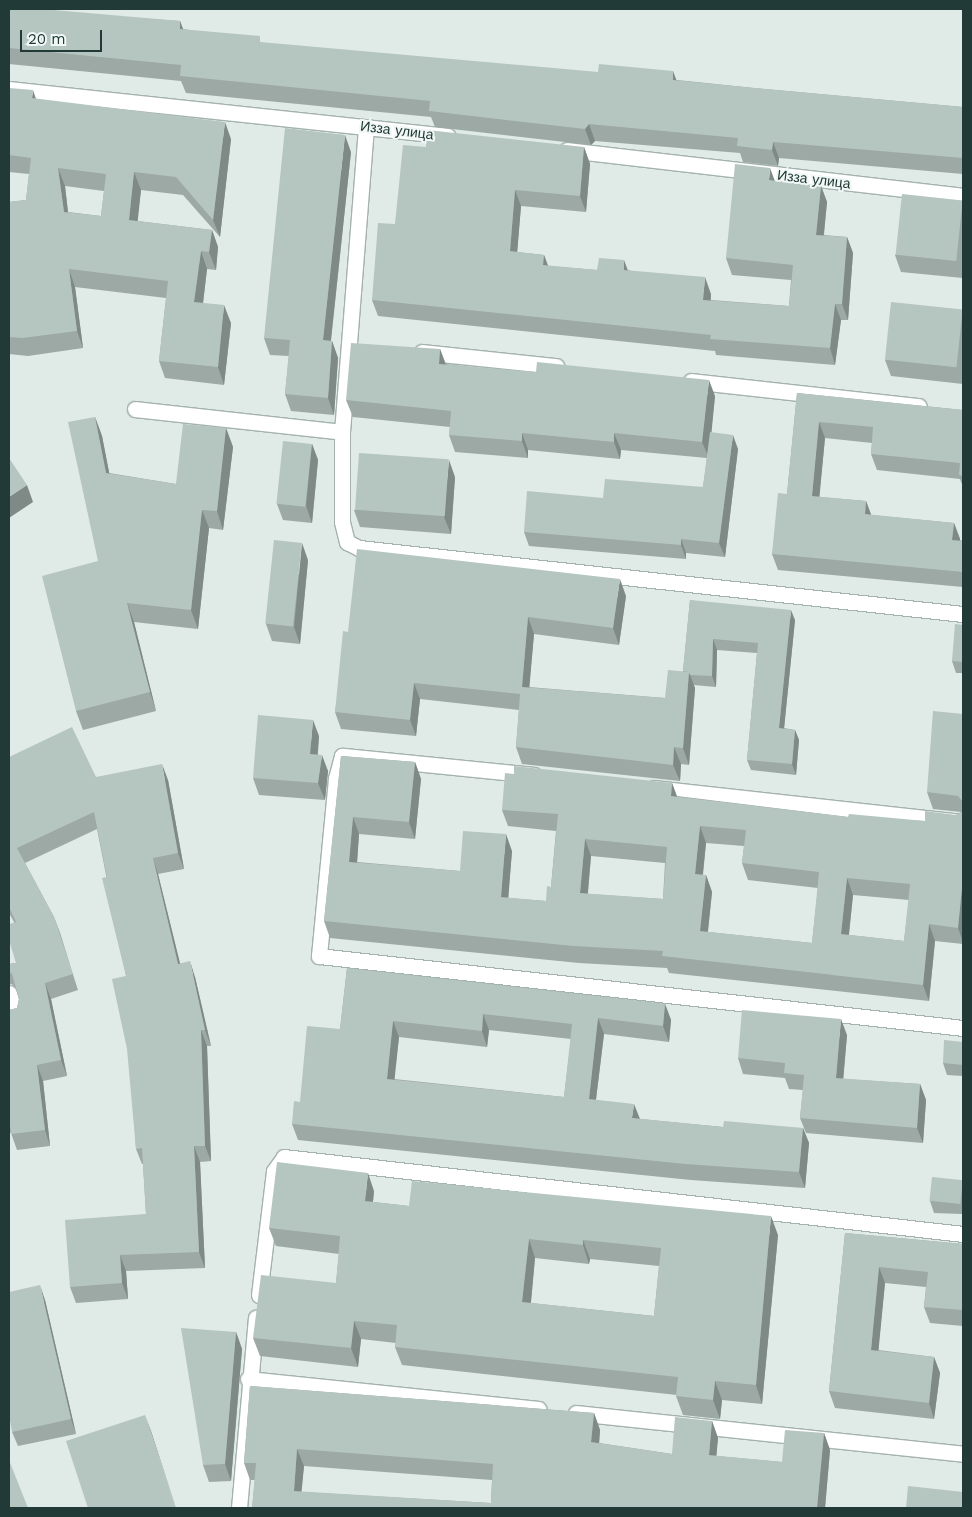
<!DOCTYPE html>
<meta charset="utf-8">
<style>
body{margin:0}
#map{position:relative;width:972px;height:1517px;overflow:hidden;background:#e0eae7;font-family:"Work Sans",sans-serif}
div>[style]{position:absolute}
.roads{filter:drop-shadow(1px 0 #a3b2af) drop-shadow(-1px 0 #a3b2af) drop-shadow(0 1px #a3b2af) drop-shadow(0 -1px #a3b2af)}
.minor>*{height:15px;margin:-7.5px;padding:0 7.5px;transform-origin:7.5px;border-radius:7.5px;background:#fff}
.wall>*{inset:0;background:#9ca9a5}
.shaded-wall>*{inset:0;background:#7f8a86}
.building>*{inset:0;background:#b5c5c0;transform-origin:0 0}
span{translate:-50% -50%;white-space:nowrap;text-align:center;line-height:1.15;-webkit-text-stroke:4px #f0f7f4;paint-order:stroke}
.street-label{font-size:14px;color:#213a37}
.frame{position:absolute;inset:0;border:10px solid #213a37;pointer-events:none}
.scale{position:absolute;left:20px;top:30px;width:82px;height:22px;box-sizing:border-box;border:2px solid #213a37;border-top:0;padding-left:6px;font-size:15px;line-height:18px;white-space:nowrap;color:#213a37;-webkit-text-stroke:4px #f0f7f4;paint-order:stroke}
</style>
<div id="map">
<div class="roads">
<div class="minor">
<div style="left:9px;top:89px;width:441px;rotate:6.1deg"></div>
<div style="left:366px;top:127px;width:306px;rotate:94.5deg"></div>
<div style="left:342px;top:432px;width:90px;rotate:90deg"></div>
<div style="left:342px;top:522px;width:21px;rotate:76deg"></div>
<div style="left:347px;top:542px;width:13px;rotate:27deg"></div>
<div style="left:359px;top:548px;width:608px;rotate:6.24deg"></div>
<div style="left:567px;top:150px;width:399px;rotate:6.6deg"></div>
<div style="left:422px;top:352px;width:135px;rotate:6deg"></div>
<div style="left:691px;top:381px;width:229px;rotate:6.3deg"></div>
<div style="left:135px;top:409px;width:208px;rotate:6.3deg"></div>
<div style="left:534px;top:775px;width:193px;rotate:-174.3deg"></div>
<div style="left:342px;top:756px;width:24px;rotate:105deg"></div>
<div style="left:336px;top:779px;width:178px;rotate:95.5deg"></div>
<div style="left:319px;top:956px;width:648px;rotate:6.38deg"></div>
<div style="left:654px;top:788px;width:311px;rotate:6.3deg"></div>
<div style="left:9px;top:993px;width:25px;rotate:74deg"></div>
<div style="left:259px;top:1295px;width:125px;rotate:-83.1deg"></div>
<div style="left:274px;top:1171px;width:17px;rotate:-54deg"></div>
<div style="left:284px;top:1157px;width:683px;rotate:6.47deg"></div>
<div style="left:248px;top:1379px;width:292px;rotate:5.9deg"></div>
<div style="left:576px;top:1413px;width:389px;rotate:6deg"></div>
<div style="left:239px;top:1508px;width:191px;rotate:-84.9deg"></div>
</div>
</div>
<div class="wall">
<div style="clip-path:polygon(9px 9px,180px 21px,183px 29px,263px 43px,677px 80px,754px 88px,963px 107px,963px 174px,779px 158px,778px 166px,743px 162px,740px 153px,595px 141px,591px 145px,435px 127px,431px 117px,186px 93px,181px 81px,9px 64px)"></div>
<div style="clip-path:polygon(evenodd,9px 88px,36px 99px,231px 139px,220px 237px,183px 195px,141px 190px,137px 221px,212px 230px,218px 247px,216px 270px,207px 269px,203px 303px,231px 323px,224px 385px,165px 378px,159px 361px,166px 298px,75px 287px,83px 348px,28px 356px,9px 354px,9px 202px,26px 200px,29px 174px,9px 172px,9px 88px,65px 186px,104px 191px,101px 216px,68px 212px,65px 186px)"></div>
<div style="clip-path:polygon(426px 147px,584px 147px,590px 164px,586px 212px,521px 206px,517px 252px,544px 255px,548px 266px,597px 270px,628px 270px,711px 294px,711px 300px,789px 306px,791px 280px,732px 275px,726px 258px,775px 181px,821px 186px,827px 202px,824px 235px,847px 237px,853px 253px,848px 320px,841px 320px,835px 365px,716px 355px,715px 351px,378px 316px,372px 300px,395px 224px)"></div>
<div style="clip-path:polygon(351px 152px,331px 341px,332px 341px,338px 358px,334px 415px,291px 411px,285px 394px,289px 356px,270px 355px,264px 338px)"></div>
<div style="clip-path:polygon(963px 200px,963px 278px,901px 272px,895px 255px)"></div>
<div style="clip-path:polygon(963px 310px,963px 384px,891px 376px,885px 360px)"></div>
<div style="clip-path:polygon(440px 349px,446px 364px,715px 396px,711px 432px,738px 449px,725px 557px,686px 553px,686px 559px,529px 546px,524px 532px,603px 498px,703px 487px,707px 458px,621px 450px,620px 459px,528px 450px,528px 458px,455px 452px,449px 435px,450px 427px,353px 417px,346px 400px)"></div>
<div style="clip-path:polygon(797px 393px,963px 410px,963px 487px,960px 479px,877px 470px,871px 454px,872px 443px,825px 438px,819px 497px,866px 501px,871px 515px,954px 523px,960px 539px,960px 540px,963px 541px,963px 587px,778px 570px,772px 554px,787px 494px)"></div>
<div style="clip-path:polygon(95px 417px,102px 436px,109px 473px,176px 484px,226px 428px,233px 447px,223px 530px,209px 528px,198px 629px,134px 622px,156px 711px,83px 730px,76px 711px,98px 561px)"></div>
<div style="clip-path:polygon(312px 444px,318px 460px,312px 523px,283px 520px,277px 504px)"></div>
<div style="clip-path:polygon(455px 477px,451px 534px,360px 527px,354px 510px)"></div>
<div style="clip-path:polygon(308px 560px,300px 644px,272px 641px,266px 624px)"></div>
<div style="clip-path:polygon(626px 596px,619px 645px,534px 634px,529px 687px,665px 698px,683px 671px,690px 600px,795px 620px,784px 728px,795px 730px,799px 740px,796px 775px,751px 770px,747px 760px,757px 653px,717px 650px,716px 687px,694px 685px,695px 688px,689px 765px,681px 764px,680px 781px,522px 764px,516px 747px,519px 710px,420px 699px,416px 736px,341px 729px,335px 712px,348px 632px)"></div>
<div style="clip-path:polygon(963px 625px,963px 673px,956px 673px,952px 661px)"></div>
<div style="clip-path:polygon(evenodd,963px 714px,963px 944px,935px 941px,929px 1001px,669px 973px,667px 968px,579px 963px,330px 938px,324px 921px,341px 756px,415px 762px,421px 779px,415px 839px,359px 834px,357px 862px,460px 871px,512px 851px,508px 898px,546px 901px,551px 887px,556px 831px,508px 826px,502px 810px,672px 783px,677px 796px,848px 817px,925px 821px,956px 815px,961px 812px,933px 809px,927px 792px,963px 714px,706px 843px,744px 846px,742px 863px,748px 880px,818px 888px,812px 943px,708px 932px,712px 892px,706px 875px,703px 875px,706px 843px,963px 714px,591px 856px,665px 863px,663px 899px,588px 894px,591px 856px,963px 714px,853px 895px,909px 900px,904px 941px,849px 935px,853px 895px)"></div>
<div style="clip-path:polygon(319px 736px,318px 754px,328px 771px,325px 800px,259px 795px,253px 778px)"></div>
<div style="clip-path:polygon(9px 757px,96px 777px,168px 780px,184px 869px,158px 874px,180px 963px,195px 977px,211px 1046px,207px 1046px,211px 1161px,200px 1162px,205px 1268px,126px 1271px,128px 1299px,76px 1303px,70px 1287px,146px 1214px,143px 1164px,142px 1164px,136px 1149px,126px 976px,97px 829px,25px 863px,54px 917px,78px 990px,51px 999px,67px 1076px,43px 1081px,50px 1146px,17px 1150px,11px 1133px,9px 1133px,9px 1010px,17px 1008px,19px 999px,16px 989px,12px 984px,9px 984px,9px 964px,16px 963px,14px 922px,9px 913px)"></div>
<div style="clip-path:polygon(evenodd,347px 968px,665px 1004px,671px 1020px,669px 1042px,604px 1034px,596px 1100px,640px 1119px,723px 1127px,803px 1128px,809px 1143px,805px 1188px,691px 1180px,298px 1140px,292px 1124px,300px 1102px,340px 1029px,347px 968px,489px 1030px,571px 1039px,564px 1097px,394px 1079px,399px 1037px,487px 1047px,489px 1030px)"></div>
<div style="clip-path:polygon(847px 1035px,843px 1079px,920px 1084px,926px 1100px,923px 1143px,806px 1133px,800px 1118px,803px 1090px,789px 1089px,785px 1078px,743px 1074px,738px 1058px)"></div>
<div style="clip-path:polygon(963px 1042px,963px 1076px,947px 1075px,943px 1063px)"></div>
<div style="clip-path:polygon(963px 1180px,963px 1214px,934px 1213px,930px 1201px)"></div>
<div style="clip-path:polygon(evenodd,374px 1191px,373px 1202px,409px 1206px,778px 1235px,762px 1404px,722px 1400px,720px 1419px,683px 1415px,676px 1396px,677px 1395px,402px 1365px,395px 1347px,396px 1343px,361px 1339px,358px 1367px,260px 1356px,253px 1338px,336px 1283px,339px 1254px,276px 1246px,269px 1228px,374px 1191px,535px 1258px,589px 1264px,590px 1259px,659px 1266px,654px 1316px,531px 1303px,535px 1258px)"></div>
<div style="clip-path:polygon(845px 1233px,963px 1244px,963px 1326px,930px 1323px,924px 1307px,926px 1287px,885px 1283px,878px 1350px,934px 1357px,940px 1373px,934px 1419px,835px 1408px,829px 1391px)"></div>
<div style="clip-path:polygon(45px 1300px,76px 1434px,18px 1446px,12px 1432px)"></div>
<div style="clip-path:polygon(236px 1332px,242px 1349px,231px 1481px,209px 1482px,203px 1465px)"></div>
<div style="clip-path:polygon(evenodd,250px 1386px,594px 1413px,600px 1430px,599px 1443px,672px 1454px,712px 1421px,718px 1438px,716px 1456px,782px 1462px,824px 1433px,830px 1450px,825px 1508px,252px 1508px,255px 1480px,250px 1480px,244px 1463px,250px 1386px,304px 1466px,492px 1480px,491px 1503px,301px 1492px,304px 1466px)"></div>
</div>
<div class="shaded-wall">
<div style="clip-path:polygon(180px 21px,186px 37px,180px 29px)"></div>
<div style="clip-path:polygon(673px 71px,679px 87px,673px 80px)"></div>
<div style="clip-path:polygon(33px 90px,39px 108px,32px 98px)"></div>
<div style="clip-path:polygon(225px 122px,231px 139px,220px 237px,213px 220px)"></div>
<div style="clip-path:polygon(589px 124px,595px 141px,591px 145px,585px 129px)"></div>
<div style="clip-path:polygon(345px 135px,351px 152px,329px 357px,323px 340px)"></div>
<div style="clip-path:polygon(773px 142px,779px 158px,778px 166px,772px 150px)"></div>
<div style="clip-path:polygon(584px 147px,590px 164px,586px 212px,580px 196px)"></div>
<div style="clip-path:polygon(58px 168px,65px 186px,70px 230px,64px 212px)"></div>
<div style="clip-path:polygon(770px 168px,776px 184px,769px 180px)"></div>
<div style="clip-path:polygon(134px 172px,141px 190px,136px 237px,129px 220px)"></div>
<div style="clip-path:polygon(821px 186px,827px 202px,822px 251px,816px 235px)"></div>
<div style="clip-path:polygon(515px 190px,521px 206px,516px 267px,510px 251px)"></div>
<div style="clip-path:polygon(212px 230px,218px 247px,216px 270px,209px 252px)"></div>
<div style="clip-path:polygon(847px 237px,853px 253px,848px 320px,842px 304px)"></div>
<div style="clip-path:polygon(201px 251px,207px 269px,201px 320px,194px 302px)"></div>
<div style="clip-path:polygon(544px 255px,550px 271px,543px 265px)"></div>
<div style="clip-path:polygon(624px 260px,630px 276px,624px 270px)"></div>
<div style="clip-path:polygon(69px 269px,75px 287px,83px 348px,77px 331px)"></div>
<div style="clip-path:polygon(705px 277px,711px 294px,709px 316px,703px 300px)"></div>
<div style="clip-path:polygon(835px 304px,841px 320px,835px 365px,830px 348px)"></div>
<div style="clip-path:polygon(224px 305px,231px 323px,224px 385px,218px 367px)"></div>
<div style="clip-path:polygon(332px 341px,338px 358px,334px 415px,328px 398px)"></div>
<div style="clip-path:polygon(440px 349px,446px 366px,439px 364px)"></div>
<div style="clip-path:polygon(709px 380px,715px 396px,709px 458px,702px 442px)"></div>
<div style="clip-path:polygon(95px 417px,102px 436px,113px 492px,106px 473px)"></div>
<div style="clip-path:polygon(819px 422px,825px 438px,818px 512px,812px 496px)"></div>
<div style="clip-path:polygon(226px 428px,233px 447px,223px 530px,217px 511px)"></div>
<div style="clip-path:polygon(522px 433px,528px 450px,528px 458px,522px 441px)"></div>
<div style="clip-path:polygon(614px 433px,621px 450px,620px 459px,614px 442px)"></div>
<div style="clip-path:polygon(733px 435px,738px 449px,725px 557px,719px 543px)"></div>
<div style="clip-path:polygon(312px 444px,318px 460px,312px 523px,306px 506px)"></div>
<div style="clip-path:polygon(449px 460px,455px 477px,451px 534px,444px 517px)"></div>
<div style="clip-path:polygon(27px 485px,33px 502px,9px 518px,9px 497px)"></div>
<div style="clip-path:polygon(866px 501px,872px 517px,865px 514px)"></div>
<div style="clip-path:polygon(202px 510px,209px 528px,198px 629px,191px 610px)"></div>
<div style="clip-path:polygon(954px 523px,960px 539px,958px 556px,952px 540px)"></div>
<div style="clip-path:polygon(681px 539px,686px 553px,686px 559px,681px 545px)"></div>
<div style="clip-path:polygon(302px 543px,308px 560px,300px 644px,294px 627px)"></div>
<div style="clip-path:polygon(620px 579px,626px 596px,619px 645px,613px 628px)"></div>
<div style="clip-path:polygon(127px 603px,134px 622px,156px 711px,150px 692px)"></div>
<div style="clip-path:polygon(791px 610px,795px 620px,783px 739px,779px 728px)"></div>
<div style="clip-path:polygon(528px 617px,534px 634px,528px 703px,522px 687px)"></div>
<div style="clip-path:polygon(713px 639px,717px 650px,716px 687px,712px 676px)"></div>
<div style="clip-path:polygon(689px 672px,695px 688px,689px 765px,683px 748px)"></div>
<div style="clip-path:polygon(414px 683px,420px 699px,416px 736px,410px 720px)"></div>
<div style="clip-path:polygon(313px 720px,319px 736px,316px 770px,310px 754px)"></div>
<div style="clip-path:polygon(795px 730px,799px 740px,796px 775px,792px 764px)"></div>
<div style="clip-path:polygon(674px 747px,681px 764px,680px 781px,673px 765px)"></div>
<div style="clip-path:polygon(322px 755px,328px 771px,325px 800px,318px 783px)"></div>
<div style="clip-path:polygon(415px 762px,421px 779px,415px 839px,409px 822px)"></div>
<div style="clip-path:polygon(162px 764px,168px 780px,184px 869px,178px 853px)"></div>
<div style="clip-path:polygon(672px 783px,678px 800px,671px 796px)"></div>
<div style="clip-path:polygon(353px 817px,359px 834px,356px 878px,349px 862px)"></div>
<div style="clip-path:polygon(700px 826px,706px 843px,701px 891px,695px 874px)"></div>
<div style="clip-path:polygon(506px 834px,512px 851px,507px 914px,501px 897px)"></div>
<div style="clip-path:polygon(585px 839px,591px 856px,586px 910px,580px 893px)"></div>
<div style="clip-path:polygon(153px 858px,158px 874px,184px 980px,178px 964px)"></div>
<div style="clip-path:polygon(706px 875px,712px 892px,706px 948px,700px 931px)"></div>
<div style="clip-path:polygon(963px 877px,963px 942px,958px 928px)"></div>
<div style="clip-path:polygon(847px 878px,853px 895px,847px 951px,841px 934px)"></div>
<div style="clip-path:polygon(54px 917px,60px 933px,78px 990px,73px 974px)"></div>
<div style="clip-path:polygon(929px 924px,935px 941px,929px 1001px,923px 985px)"></div>
<div style="clip-path:polygon(190px 961px,195px 977px,211px 1046px,205px 1030px)"></div>
<div style="clip-path:polygon(45px 983px,51px 999px,67px 1076px,61px 1060px)"></div>
<div style="clip-path:polygon(665px 1004px,671px 1020px,669px 1042px,663px 1026px)"></div>
<div style="clip-path:polygon(483px 1014px,489px 1030px,487px 1047px,482px 1031px)"></div>
<div style="clip-path:polygon(598px 1018px,604px 1034px,594px 1115px,589px 1099px)"></div>
<div style="clip-path:polygon(841px 1019px,847px 1035px,842px 1094px,836px 1078px)"></div>
<div style="clip-path:polygon(393px 1021px,399px 1037px,393px 1094px,387px 1079px)"></div>
<div style="clip-path:polygon(201px 1030px,207px 1046px,211px 1161px,205px 1146px)"></div>
<div style="clip-path:polygon(37px 1065px,43px 1081px,50px 1146px,45px 1130px)"></div>
<div style="clip-path:polygon(920px 1084px,926px 1100px,923px 1143px,917px 1128px)"></div>
<div style="clip-path:polygon(634px 1104px,640px 1119px,632px 1118px)"></div>
<div style="clip-path:polygon(803px 1128px,809px 1143px,805px 1188px,799px 1172px)"></div>
<div style="clip-path:polygon(194px 1146px,200px 1162px,205px 1268px,199px 1252px)"></div>
<div style="clip-path:polygon(368px 1173px,374px 1191px,371px 1220px,365px 1201px)"></div>
<div style="clip-path:polygon(771px 1216px,778px 1235px,762px 1404px,756px 1385px)"></div>
<div style="clip-path:polygon(529px 1239px,535px 1258px,529px 1321px,522px 1302px)"></div>
<div style="clip-path:polygon(583px 1240px,590px 1259px,589px 1264px,583px 1245px)"></div>
<div style="clip-path:polygon(120px 1255px,126px 1271px,128px 1299px,122px 1283px)"></div>
<div style="clip-path:polygon(879px 1267px,885px 1283px,877px 1366px,871px 1350px)"></div>
<div style="clip-path:polygon(40px 1285px,45px 1300px,76px 1434px,71px 1419px)"></div>
<div style="clip-path:polygon(354px 1321px,361px 1339px,358px 1367px,351px 1348px)"></div>
<div style="clip-path:polygon(236px 1332px,242px 1349px,231px 1481px,225px 1464px)"></div>
<div style="clip-path:polygon(934px 1357px,940px 1373px,934px 1419px,929px 1403px)"></div>
<div style="clip-path:polygon(715px 1381px,722px 1400px,720px 1419px,713px 1400px)"></div>
<div style="clip-path:polygon(594px 1413px,600px 1430px,598px 1459px,591px 1442px)"></div>
<div style="clip-path:polygon(145px 1415px,151px 1431px,176px 1508px)"></div>
<div style="clip-path:polygon(712px 1421px,718px 1438px,715px 1472px,709px 1455px)"></div>
<div style="clip-path:polygon(824px 1433px,830px 1450px,825px 1508px,817px 1508px)"></div>
<div style="clip-path:polygon(297px 1449px,304px 1466px,300px 1508px,294px 1491px)"></div>
</div>
<div class="building">
<div style="clip-path:polygon(9px 9px,42px 9px,180px 21px,180px 29px,260px 36px,260px 42px,598px 72px,599px 64px,673px 71px,673px 80px,754px 88px,963px 107px,963px 158px,773px 142px,772px 150px,737px 146px,738px 138px,589px 124px,585px 129px,429px 111px,430px 101px,180px 76px,181px 65px,9px 48px)"></div>
<div style="clip-path:polygon(evenodd,9px 88px,33px 90px,32px 98px,225px 122px,213px 220px,176px 177px,134px 172px,129px 220px,212px 230px,209px 252px,201px 251px,194px 302px,224px 305px,218px 367px,159px 361px,168px 281px,69px 269px,77px 331px,22px 338px,9px 337px,9px 202px,26px 200px,31px 158px,9px 155px,9px 88px,58px 168px,106px 174px,101px 216px,64px 212px,58px 168px)"></div>
<div style="clip-path:polygon(285px 128px,345px 135px,323px 340px,332px 341px,328px 398px,285px 394px,290px 340px,264px 338px)"></div>
<div style="clip-path:polygon(427px 130px,584px 147px,580px 196px,515px 190px,510px 251px,544px 255px,543px 265px,597px 270px,599px 258px,624px 260px,624px 270px,705px 277px,703px 300px,789px 306px,793px 265px,726px 258px,735px 164px,770px 168px,769px 180px,821px 186px,816px 235px,847px 237px,842px 304px,835px 304px,830px 348px,710px 339px,711px 335px,372px 300px,378px 223px,395px 224px,403px 145px,426px 147px)"></div>
<div style="left:902px;top:194px;width:61px;height:61px;rotate:6deg"></div>
<div style="left:891px;top:302px;width:72px;height:58px;rotate:6deg"></div>
<div style="clip-path:polygon(351px 343px,440px 349px,439px 364px,536px 372px,537px 362px,709px 380px,702px 442px,614px 433px,614px 442px,522px 433px,522px 441px,449px 435px,451px 411px,346px 400px)"></div>
<div style="clip-path:polygon(797px 393px,963px 410px,963px 476px,959px 475px,960px 463px,871px 454px,873px 427px,819px 422px,812px 496px,866px 501px,865px 514px,954px 523px,952px 540px,963px 541px,963px 572px,772px 554px,778px 493px,787px 494px)"></div>
<div style="clip-path:polygon(95px 417px,106px 473px,176px 484px,183px 424px,226px 428px,217px 511px,202px 510px,191px 610px,127px 603px,150px 692px,76px 711px,42px 576px,98px 561px,68px 422px)"></div>
<div style="clip-path:polygon(710px 432px,733px 435px,719px 543px,681px 539px,681px 545px,524px 532px,527px 491px,603px 498px,605px 479px,703px 487px)"></div>
<div style="left:283px;top:441px;width:29px;height:63px;rotate:6deg"></div>
<div style="left:359px;top:453px;width:90px;height:57px;rotate:4deg"></div>
<div style="clip-path:polygon(9px 458px,27px 485px,9px 497px)"></div>
<div style="left:274px;top:540px;width:28px;height:84px;rotate:6deg"></div>
<div style="clip-path:polygon(357px 549px,620px 579px,613px 628px,528px 617px,522px 687px,665px 698px,668px 670px,689px 672px,683px 748px,674px 747px,673px 765px,516px 747px,520px 694px,414px 683px,410px 720px,335px 712px,343px 631px,348px 632px)"></div>
<div style="clip-path:polygon(690px 600px,791px 610px,779px 728px,795px 730px,792px 764px,747px 760px,758px 643px,713px 639px,712px 676px,690px 675px,689px 672px,683px 671px)"></div>
<div style="clip-path:polygon(955px 624px,963px 625px,963px 662px,952px 661px)"></div>
<div style="clip-path:polygon(933px 711px,963px 714px,963px 802px,958px 796px,927px 792px)"></div>
<div style="clip-path:polygon(258px 715px,313px 720px,310px 754px,322px 755px,318px 783px,253px 778px)"></div>
<div style="clip-path:polygon(72px 727px,96px 777px,162px 764px,178px 853px,153px 858px,178px 964px,190px 961px,205px 1030px,201px 1030px,205px 1146px,194px 1146px,199px 1252px,120px 1255px,122px 1283px,70px 1287px,65px 1220px,146px 1214px,142px 1148px,136px 1149px,127px 1049px,112px 979px,126px 976px,102px 878px,107px 877px,94px 812px,17px 848px,54px 917px,73px 974px,45px 983px,61px 1060px,37px 1065px,45px 1130px,11px 1134px,9px 1116px,9px 1010px,17px 1008px,19px 999px,12px 974px,9px 971px,9px 964px,16px 963px,9px 940px,9px 924px,16px 922px,9px 907px,9px 757px)"></div>
<div style="clip-path:polygon(evenodd,341px 756px,415px 762px,409px 822px,353px 817px,349px 862px,460px 871px,463px 831px,506px 834px,501px 897px,546px 901px,547px 886px,551px 887px,558px 814px,502px 810px,505px 773px,514px 774px,514px 766px,672px 783px,671px 796px,848px 817px,849px 814px,925px 821px,925px 811px,956px 815px,963px 811px,963px 877px,958px 928px,929px 924px,923px 985px,662px 956px,663px 951px,573px 946px,324px 921px,341px 756px,700px 826px,746px 830px,742px 863px,819px 872px,812px 943px,700px 931px,706px 875px,695px 874px,700px 826px,341px 756px,585px 839px,667px 847px,663px 899px,580px 893px,585px 839px,341px 756px,847px 878px,910px 884px,904px 941px,841px 934px,847px 878px)"></div>
<div style="clip-path:polygon(evenodd,347px 968px,665px 1004px,663px 1026px,598px 1018px,589px 1099px,634px 1104px,632px 1118px,723px 1127px,724px 1121px,803px 1128px,799px 1172px,685px 1164px,292px 1124px,294px 1101px,300px 1102px,307px 1026px,340px 1029px,347px 968px,483px 1014px,572px 1024px,564px 1097px,387px 1079px,393px 1021px,482px 1031px,483px 1014px)"></div>
<div style="clip-path:polygon(742px 1010px,841px 1019px,836px 1078px,920px 1084px,917px 1128px,800px 1118px,804px 1075px,784px 1073px,785px 1063px,738px 1058px)"></div>
<div style="clip-path:polygon(944px 1040px,963px 1042px,963px 1065px,943px 1063px)"></div>
<div style="clip-path:polygon(evenodd,277px 1162px,368px 1173px,365px 1201px,409px 1206px,412px 1181px,771px 1216px,756px 1385px,715px 1381px,713px 1400px,676px 1396px,678px 1377px,395px 1347px,397px 1325px,354px 1321px,351px 1348px,253px 1338px,261px 1275px,336px 1283px,340px 1236px,269px 1228px,277px 1162px,529px 1239px,583px 1245px,583px 1240px,661px 1248px,654px 1316px,522px 1302px,529px 1239px)"></div>
<div style="left:932px;top:1177px;width:31px;height:24px;rotate:6deg"></div>
<div style="clip-path:polygon(845px 1233px,963px 1244px,963px 1310px,924px 1307px,928px 1272px,879px 1267px,871px 1350px,934px 1357px,929px 1403px,829px 1391px)"></div>
<div style="clip-path:polygon(40px 1285px,71px 1419px,12px 1432px,9px 1415px,9px 1292px)"></div>
<div style="clip-path:polygon(181px 1328px,236px 1332px,225px 1464px,203px 1465px)"></div>
<div style="clip-path:polygon(evenodd,250px 1386px,594px 1413px,591px 1442px,672px 1454px,675px 1417px,712px 1421px,709px 1455px,782px 1462px,785px 1430px,824px 1433px,817px 1508px,252px 1508px,256px 1463px,244px 1463px,250px 1386px,297px 1449px,493px 1464px,491px 1503px,294px 1491px,297px 1449px)"></div>
<div style="clip-path:polygon(145px 1415px,176px 1508px,88px 1508px,66px 1441px)"></div>
<div style="clip-path:polygon(9px 1460px,28px 1508px,9px 1508px)"></div>
<div style="clip-path:polygon(908px 1486px,963px 1492px,963px 1508px,906px 1508px)"></div>
</div>
<div class="street-label">
<span style="left:397px;top:130px;rotate:7deg">Изза улица</span>
<span style="left:814px;top:179px;rotate:7deg">Изза улица</span>
</div>
<div class="frame"></div>
<div class="scale">20 m</div>
</div>
